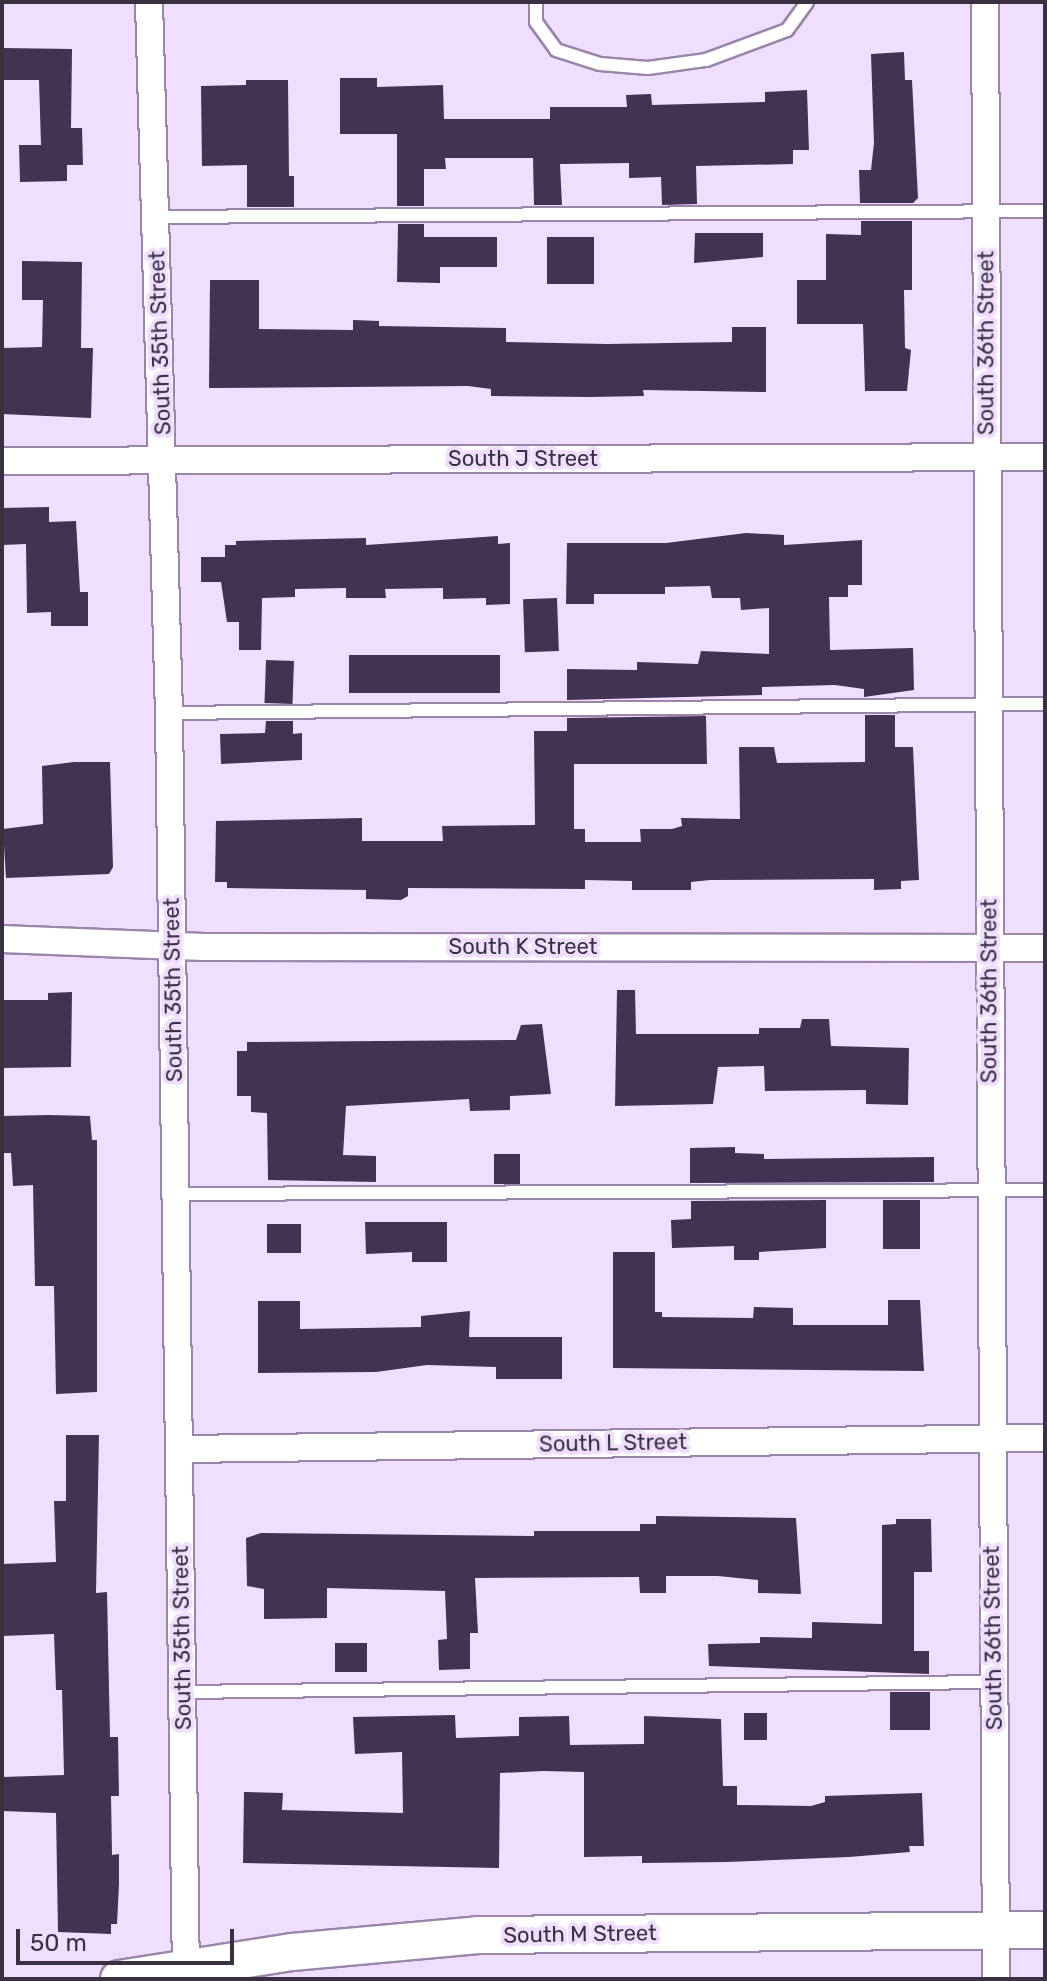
<!DOCTYPE html>
<style>
body{margin:0}
#map{position:relative;width:1047px;height:1981px;overflow:hidden;background:#efdefe;font-family:Rubik,sans-serif}
div>[style]{position:absolute}
.building>*{inset:0;background:#433251;transform-origin:0 0}
.roads{filter:drop-shadow(2px 0 #9a86aa) drop-shadow(-2px 0 #9a86aa) drop-shadow(0 2px #9a86aa) drop-shadow(0 -2px #9a86aa)}
.lane>*{height:12px;margin:-6px;padding:0 6px;transform-origin:6px;border-radius:6px;background:#fff}
.street>*{height:26px;margin:-13px;padding:0 13px;transform-origin:13px;border-radius:13px;background:#fff}
.secondary>*{height:36px;margin:-18px;padding:0 18px;transform-origin:18px;border-radius:18px;background:#fff}
span{translate:-50% -50%;white-space:nowrap;text-align:center;line-height:1.15;-webkit-text-stroke:8px #efdefe;paint-order:stroke}
.street-label{font-size:22px;color:#393141}
.frame{position:absolute;inset:0;border:4px solid #393141;pointer-events:none}
.scale{position:absolute;left:16px;top:1929px;width:218px;height:36px;box-sizing:border-box;border:4px solid #393141;border-top:0;padding-left:10px;font-size:24px;line-height:28px;white-space:nowrap;color:#393141;-webkit-text-stroke:6px #efdefe;paint-order:stroke}
</style>
<div id="map">
<div class="building">
<div style="clip-path:polygon(2px 48px,72px 49px,71px 128px,82px 128px,83px 165px,67px 165px,67px 181px,20px 182px,19px 145px,41px 145px,39px 80px,2px 80px)"></div>
<div style="clip-path:polygon(904px 52px,905px 80px,912px 80px,918px 198px,913px 203px,860px 203px,859px 170px,871px 170px,874px 143px,871px 54px)"></div>
<div style="clip-path:polygon(340px 78px,377px 78px,377px 87px,443px 85px,444px 119px,550px 119px,550px 107px,627px 107px,626px 95px,651px 94px,652px 105px,765px 102px,765px 92px,807px 90px,809px 150px,793px 150px,793px 164px,696px 166px,697px 204px,662px 205px,661px 177px,629px 178px,629px 163px,560px 164px,562px 205px,534px 205px,533px 158px,445px 158px,446px 169px,424px 169px,424px 206px,397px 206px,397px 134px,340px 134px)"></div>
<div style="clip-path:polygon(246px 80px,288px 80px,289px 176px,294px 176px,294px 207px,247px 207px,247px 165px,202px 166px,201px 86px,246px 85px)"></div>
<div style="clip-path:polygon(861px 221px,912px 221px,912px 290px,904px 290px,905px 348px,911px 350px,907px 391px,865px 391px,863px 324px,797px 324px,797px 280px,826px 280px,826px 234px,861px 235px)"></div>
<div style="clip-path:polygon(398px 224px,424px 224px,424px 237px,497px 237px,497px 267px,440px 267px,440px 283px,397px 282px)"></div>
<div style="clip-path:polygon(695px 233px,763px 233px,763px 257px,694px 263px)"></div>
<div style="left:547px;top:237px;width:47px;height:47px"></div>
<div style="clip-path:polygon(22px 261px,82px 262px,81px 348px,93px 348px,91px 418px,2px 414px,2px 348px,42px 347px,43px 300px,22px 300px)"></div>
<div style="clip-path:polygon(210px 280px,259px 280px,259px 329px,353px 330px,353px 320px,379px 321px,379px 326px,506px 328px,506px 342px,607px 344px,732px 342px,732px 327px,766px 327px,766px 392px,643px 390px,644px 396px,589px 397px,491px 396px,491px 389px,468px 386px,209px 388px)"></div>
<div style="clip-path:polygon(49px 507px,49px 522px,76px 521px,80px 592px,88px 592px,88px 626px,51px 626px,51px 612px,27px 613px,26px 544px,2px 545px,2px 508px)"></div>
<div style="clip-path:polygon(746px 533px,784px 535px,784px 545px,862px 540px,862px 585px,848px 585px,848px 597px,829px 597px,830px 650px,913px 648px,914px 690px,864px 697px,864px 689px,835px 685px,762px 687px,762px 695px,567px 700px,567px 669px,637px 670px,637px 662px,698px 664px,701px 651px,769px 654px,769px 608px,741px 610px,740px 598px,712px 598px,710px 586px,665px 587px,665px 594px,594px 594px,594px 604px,566px 604px,567px 543px,666px 543px)"></div>
<div style="clip-path:polygon(498px 536px,498px 544px,510px 543px,510px 604px,486px 605px,486px 598px,443px 599px,443px 588px,385px 589px,386px 598px,346px 598px,346px 588px,295px 589px,295px 597px,262px 598px,261px 650px,239px 650px,239px 622px,227px 622px,221px 582px,201px 582px,201px 557px,225px 557px,225px 545px,236px 545px,236px 541px,366px 538px,366px 545px)"></div>
<div style="left:557px;top:598px;width:53px;height:34px;rotate:88deg"></div>
<div style="left:349px;top:655px;width:151px;height:38px"></div>
<div style="left:266px;top:660px;width:28px;height:43px;rotate:2deg"></div>
<div style="clip-path:polygon(865px 715px,895px 715px,895px 747px,913px 747px,919px 880px,901px 881px,901px 889px,874px 890px,874px 879px,710px 880px,691px 882px,691px 890px,632px 890px,632px 881px,585px 880px,585px 889px,408px 888px,408px 896px,401px 900px,366px 899px,366px 890px,227px 888px,227px 882px,215px 882px,216px 821px,362px 818px,362px 841px,443px 841px,442px 826px,535px 825px,534px 731px,567px 731px,567px 718px,706px 716px,707px 764px,574px 764px,574px 829px,585px 829px,585px 842px,641px 842px,640px 829px,672px 829px,682px 826px,681px 818px,740px 819px,739px 747px,774px 747px,777px 763px,865px 762px)"></div>
<div style="clip-path:polygon(266px 721px,293px 721px,293px 734px,302px 733px,302px 760px,221px 764px,220px 734px,265px 733px)"></div>
<div style="clip-path:polygon(74px 762px,110px 762px,113px 867px,109px 874px,6px 878px,3px 829px,43px 824px,42px 766px)"></div>
<div style="clip-path:polygon(617px 990px,635px 990px,636px 1034px,759px 1034px,759px 1028px,800px 1028px,802px 1019px,829px 1019px,831px 1046px,909px 1048px,908px 1105px,866px 1104px,866px 1090px,765px 1091px,764px 1066px,718px 1067px,713px 1104px,615px 1106px)"></div>
<div style="clip-path:polygon(72px 992px,71px 1067px,2px 1068px,2px 1000px,48px 1000px,48px 993px)"></div>
<div style="clip-path:polygon(542px 1024px,551px 1094px,510px 1096px,510px 1110px,470px 1111px,469px 1099px,346px 1106px,343px 1155px,376px 1156px,376px 1182px,268px 1180px,267px 1113px,251px 1112px,251px 1096px,237px 1096px,237px 1051px,247px 1051px,247px 1042px,516px 1040px,521px 1025px)"></div>
<div style="clip-path:polygon(49px 1115px,90px 1116px,92px 1140px,97px 1140px,97px 1392px,56px 1394px,54px 1286px,35px 1286px,33px 1185px,13px 1186px,11px 1153px,2px 1153px,2px 1116px)"></div>
<div style="clip-path:polygon(735px 1147px,735px 1153px,764px 1154px,764px 1159px,934px 1157px,934px 1182px,690px 1183px,690px 1148px)"></div>
<div style="left:494px;top:1154px;width:26px;height:30px"></div>
<div style="clip-path:polygon(826px 1200px,826px 1248px,759px 1252px,759px 1260px,734px 1260px,734px 1246px,672px 1248px,671px 1220px,691px 1219px,691px 1201px)"></div>
<div style="left:883px;top:1200px;width:37px;height:49px"></div>
<div style="clip-path:polygon(365px 1222px,447px 1222px,447px 1262px,412px 1262px,412px 1252px,366px 1254px)"></div>
<div style="left:267px;top:1224px;width:34px;height:29px"></div>
<div style="clip-path:polygon(613px 1252px,655px 1252px,655px 1312px,662px 1312px,662px 1317px,753px 1318px,754px 1307px,793px 1308px,793px 1325px,888px 1325px,888px 1300px,920px 1300px,924px 1371px,613px 1368px)"></div>
<div style="clip-path:polygon(258px 1301px,300px 1301px,300px 1329px,421px 1327px,421px 1316px,470px 1311px,469px 1337px,562px 1337px,562px 1379px,496px 1379px,496px 1367px,427px 1365px,376px 1372px,258px 1373px)"></div>
<div style="clip-path:polygon(66px 1435px,99px 1435px,96px 1593px,107px 1592px,110px 1737px,118px 1737px,119px 1796px,111px 1796px,112px 1855px,119px 1854px,119px 1884px,117px 1924px,111px 1924px,111px 1934px,58px 1932px,56px 1813px,2px 1811px,2px 1777px,64px 1775px,62px 1690px,56px 1690px,54px 1634px,2px 1636px,2px 1564px,56px 1562px,54px 1501px,66px 1501px)"></div>
<div style="clip-path:polygon(656px 1516px,796px 1518px,801px 1594px,758px 1593px,758px 1580px,718px 1576px,666px 1576px,666px 1593px,640px 1593px,639px 1577px,475px 1578px,478px 1633px,470px 1633px,470px 1669px,439px 1670px,438px 1640px,447px 1639px,445px 1591px,327px 1588px,327px 1618px,264px 1619px,264px 1589px,247px 1586px,246px 1538px,261px 1533px,534px 1536px,534px 1531px,640px 1531px,640px 1524px,656px 1524px)"></div>
<div style="clip-path:polygon(896px 1519px,931px 1519px,932px 1572px,914px 1572px,914px 1651px,929px 1651px,929px 1674px,709px 1666px,708px 1644px,760px 1643px,760px 1637px,812px 1638px,812px 1622px,882px 1624px,882px 1525px,896px 1524px)"></div>
<div style="left:335px;top:1643px;width:32px;height:29px"></div>
<div style="left:890px;top:1692px;width:40px;height:38px"></div>
<div style="left:744px;top:1713px;width:23px;height:27px"></div>
<div style="clip-path:polygon(455px 1715px,456px 1738px,519px 1736px,519px 1717px,569px 1716px,570px 1745px,644px 1744px,644px 1716px,721px 1719px,723px 1786px,737px 1786px,737px 1805px,811px 1806px,825px 1802px,825px 1796px,922px 1793px,924px 1846px,909px 1846px,910px 1852px,849px 1857px,727px 1862px,642px 1863px,642px 1856px,584px 1857px,584px 1772px,543px 1771px,500px 1773px,499px 1868px,243px 1863px,244px 1792px,283px 1793px,282px 1810px,403px 1813px,402px 1752px,355px 1754px,353px 1717px)"></div>
</div>
<div class="roads">
<div class="lane">
<div style="left:536px;top:2px;width:20px;rotate:90deg"></div>
<div style="left:536px;top:22px;width:34px;rotate:54deg"></div>
<div style="left:556px;top:50px;width:46px;rotate:17.7deg"></div>
<div style="left:600px;top:64px;width:48px;rotate:4.8deg"></div>
<div style="left:648px;top:68px;width:59px;rotate:-7.9deg"></div>
<div style="left:706px;top:60px;width:86px;rotate:-20.3deg"></div>
<div style="left:787px;top:30px;width:34px;rotate:-54deg"></div>
<div style="left:156px;top:217px;width:889px;rotate:-0.39deg"></div>
<div style="left:169px;top:713px;width:876px;rotate:-0.59deg"></div>
<div style="left:177px;top:1194px;width:868px;rotate:-0.26deg"></div>
<div style="left:183px;top:1692px;width:810px;rotate:-0.71deg"></div>
</div>
<div class="street">
<div style="left:149px;top:2px;width:711px;rotate:88.39deg"></div>
<div style="left:169px;top:713px;width:1266px;rotate:89.23deg"></div>
<div style="left:985px;top:2px;width:1977px;rotate:89.68deg"></div>
<div style="left:2px;top:461px;width:1043px;rotate:-0.22deg"></div>
<div style="left:2px;top:939px;width:202px;rotate:2.3deg"></div>
<div style="left:204px;top:947px;width:841px;rotate:0.07deg"></div>
<div style="left:181px;top:1449px;width:864px;rotate:-0.73deg"></div>
</div>
<div class="secondary">
<div style="left:119px;top:1979px;width:175px;rotate:-8.9deg"></div>
<div style="left:292px;top:1952px;width:187px;rotate:-5.2deg"></div>
<div style="left:478px;top:1935px;width:567px;rotate:-0.51deg"></div>
</div>
</div>
<div class="street-label">
<span style="left:160px;top:343px;rotate:-92deg">South 35th Street</span>
<span style="left:986px;top:343px;rotate:-90deg">South 36th Street</span>
<span style="left:523px;top:459px">South J Street</span>
<span style="left:523px;top:947px">South K Street</span>
<span style="left:173px;top:990px;rotate:-91deg">South 35th Street</span>
<span style="left:989px;top:991px;rotate:-90deg">South 36th Street</span>
<span style="left:613px;top:1443px;rotate:-1deg">South L Street</span>
<span style="left:182px;top:1638px;rotate:-91deg">South 35th Street</span>
<span style="left:993px;top:1638px;rotate:-91deg">South 36th Street</span>
<span style="left:580px;top:1934px;rotate:-1deg">South M Street</span>
</div>
<div class="frame"></div>
<div class="scale">50 m</div>
</div>
